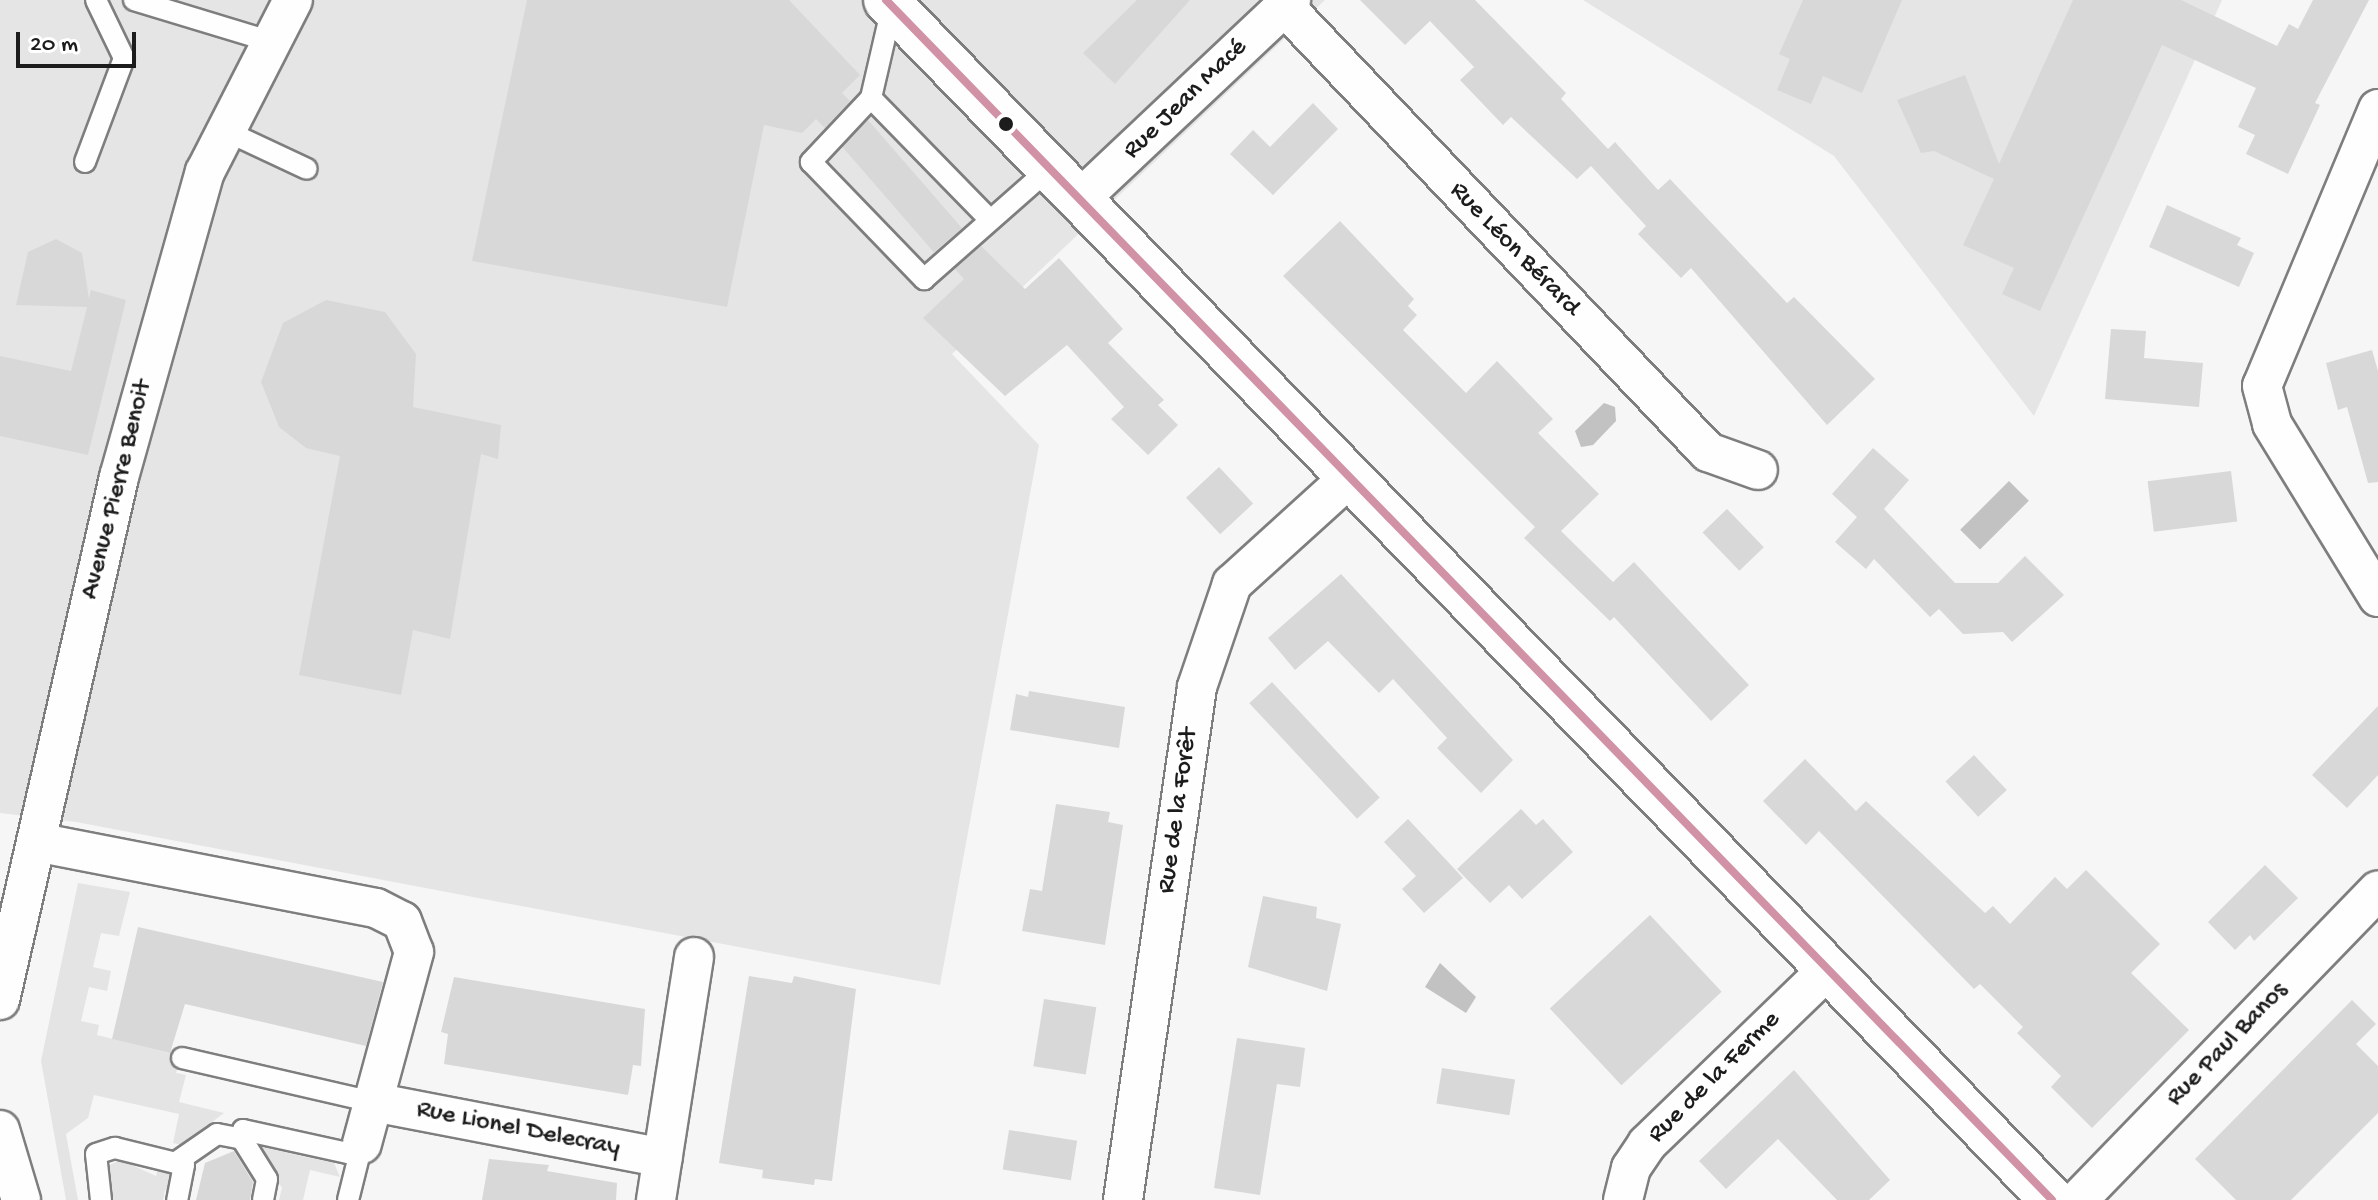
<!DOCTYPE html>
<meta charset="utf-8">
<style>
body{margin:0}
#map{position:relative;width:2378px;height:1200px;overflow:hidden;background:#f6f6f6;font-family:"Gochi Hand",sans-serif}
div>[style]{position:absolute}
.built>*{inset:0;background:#e5e5e5}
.green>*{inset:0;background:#e4e4e4}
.water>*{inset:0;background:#c2c2c2;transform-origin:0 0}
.building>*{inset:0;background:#d8d8d8;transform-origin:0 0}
.roads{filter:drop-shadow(2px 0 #7e7e7e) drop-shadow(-2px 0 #7e7e7e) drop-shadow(0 2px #7e7e7e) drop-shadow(0 -2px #7e7e7e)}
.lane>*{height:20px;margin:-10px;padding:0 10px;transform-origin:10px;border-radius:10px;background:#fefefe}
.street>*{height:38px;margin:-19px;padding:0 19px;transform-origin:19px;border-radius:19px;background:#fefefe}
.secondary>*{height:44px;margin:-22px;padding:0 22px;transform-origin:22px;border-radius:22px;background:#fefefe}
.bus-1>*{height:8px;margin:-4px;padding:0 4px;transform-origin:4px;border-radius:4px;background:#d192a6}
.dots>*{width:22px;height:22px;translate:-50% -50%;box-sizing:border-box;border:4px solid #fff;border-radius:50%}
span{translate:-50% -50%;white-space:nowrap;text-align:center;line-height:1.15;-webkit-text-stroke:8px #fff;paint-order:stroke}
.street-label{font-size:26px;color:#1c1c1c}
.scale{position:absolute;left:16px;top:32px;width:120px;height:36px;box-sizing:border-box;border:4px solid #1c1c1c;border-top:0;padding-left:10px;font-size:24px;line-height:28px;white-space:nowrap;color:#1c1c1c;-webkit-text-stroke:6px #fff;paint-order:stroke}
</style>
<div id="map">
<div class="built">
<div style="clip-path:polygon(0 0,1325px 0,952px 354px,1039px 445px,940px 985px,76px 822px,0 813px)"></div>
<div style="clip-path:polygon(1583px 0,2222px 0,2034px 416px,1834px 156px)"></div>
</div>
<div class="green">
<div style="clip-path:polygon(78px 883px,130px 892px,119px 936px,101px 933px,93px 967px,111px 971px,107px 991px,89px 987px,81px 1021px,99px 1025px,97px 1035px,181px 1056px,176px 1073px,186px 1075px,179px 1102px,224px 1113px,182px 1145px,173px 1143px,179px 1114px,94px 1095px,88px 1118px,66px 1134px,78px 1200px,66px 1200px,41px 1061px)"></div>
<div style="clip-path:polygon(256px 1146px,334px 1163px,340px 1177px,310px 1170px,303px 1200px,279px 1200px,282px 1188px)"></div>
<div style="clip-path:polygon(121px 1160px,156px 1176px,158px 1168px,176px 1173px,172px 1191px,165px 1190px,163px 1200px,113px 1200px,107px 1166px)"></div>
</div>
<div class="water">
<div style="clip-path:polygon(1604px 403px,1615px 407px,1616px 421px,1593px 445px,1581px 447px,1575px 431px)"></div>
<div style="left:2009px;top:481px;width:28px;height:69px;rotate:45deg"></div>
<div style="clip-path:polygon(1440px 963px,1476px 997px,1466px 1013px,1425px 987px)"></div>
</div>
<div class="building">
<div style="clip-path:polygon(527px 0,789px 0,860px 75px,842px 93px,850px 101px,825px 128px,816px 119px,802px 133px,764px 125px,727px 307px,472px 261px)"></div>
<div style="clip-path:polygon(1137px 0,1190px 0,1115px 84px,1083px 53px)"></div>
<div style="clip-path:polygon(1360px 0,1475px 0,1566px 93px,1561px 99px,1608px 149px,1615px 142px,1658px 190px,1670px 179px,1787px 303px,1794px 297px,1875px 379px,1827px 425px,1691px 268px,1681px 278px,1638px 234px,1646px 226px,1591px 166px,1577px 179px,1511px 117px,1503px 125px,1460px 80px,1474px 67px,1430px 21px,1405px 45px)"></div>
<div style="clip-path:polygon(1803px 0,1902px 0,1862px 93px,1823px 76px,1811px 104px,1777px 90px,1790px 59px,1779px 54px)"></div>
<div style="clip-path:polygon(2073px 0,2181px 0,2277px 46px,2289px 24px,2298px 29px,2313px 0,2369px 0,2315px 103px,2320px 105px,2288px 174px,2246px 154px,2255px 135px,2238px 127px,2256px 88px,2162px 45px,2040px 311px,2002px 294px,2014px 268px,1963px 245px,1994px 179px,1934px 151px,1921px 153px,1897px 100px,1965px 75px,1999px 164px)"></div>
<div style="clip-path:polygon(1313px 103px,1338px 129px,1273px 195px,1230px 154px,1253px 130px,1270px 147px)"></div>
<div style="left:868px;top:120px;width:143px;height:37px;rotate:49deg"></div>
<div style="clip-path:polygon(2167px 205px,2241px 238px,2237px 245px,2254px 253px,2239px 287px,2149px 247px)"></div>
<div style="clip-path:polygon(1340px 221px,1414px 299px,1408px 306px,1417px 315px,1403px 330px,1466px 393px,1497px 361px,1553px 419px,1538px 433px,1599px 494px,1561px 531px,1613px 582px,1634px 562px,1749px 685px,1711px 721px,1614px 617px,1610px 621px,1524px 538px,1535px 527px,1283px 276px)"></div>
<div style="clip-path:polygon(56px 239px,82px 253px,89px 299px,91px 290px,126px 300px,88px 455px,0 436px,0 356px,71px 371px,87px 307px,16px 305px,28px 252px)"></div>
<div style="clip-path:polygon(981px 246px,1025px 289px,1059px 258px,1123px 329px,1108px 343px,1164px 400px,1158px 405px,1178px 425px,1148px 455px,1111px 419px,1124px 407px,1067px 345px,1005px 396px,923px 318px,964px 279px,955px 269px)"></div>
<div style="clip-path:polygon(326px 300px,385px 312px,416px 354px,413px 407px,501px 425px,498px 459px,481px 454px,450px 639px,413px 630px,401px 695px,299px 675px,340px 456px,306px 448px,279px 427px,261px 382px,283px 323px)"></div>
<div style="clip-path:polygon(2111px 329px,2146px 331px,2144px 358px,2203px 363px,2199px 407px,2105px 399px)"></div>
<div style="clip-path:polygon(2372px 350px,2378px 371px,2378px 482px,2368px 483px,2347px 407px,2338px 410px,2326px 363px)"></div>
<div style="clip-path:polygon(1873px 448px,1909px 480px,1884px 509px,1955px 583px,1998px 583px,2025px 556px,2064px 595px,2012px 642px,2003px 632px,1963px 634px,1939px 609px,1930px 617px,1874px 559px,1866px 569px,1835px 542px,1857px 517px,1832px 494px)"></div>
<div style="left:1219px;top:467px;width:50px;height:45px;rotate:47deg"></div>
<div style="left:2231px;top:471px;width:51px;height:84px;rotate:83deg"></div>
<div style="left:1727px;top:509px;width:53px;height:34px;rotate:46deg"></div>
<div style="clip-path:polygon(1341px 574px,1513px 760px,1481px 793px,1437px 748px,1447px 738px,1393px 679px,1379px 693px,1328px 641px,1295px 670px,1268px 638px)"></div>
<div style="left:1272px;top:682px;width:158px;height:31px;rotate:47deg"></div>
<div style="clip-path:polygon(1029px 691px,1125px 707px,1119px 748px,1010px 730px,1016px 694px,1028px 697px)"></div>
<div style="clip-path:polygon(2378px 706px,2378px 775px,2347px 808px,2312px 775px)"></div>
<div style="left:1974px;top:755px;width:48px;height:39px;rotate:47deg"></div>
<div style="clip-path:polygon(1805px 759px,1856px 811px,1866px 801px,1985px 913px,1993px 906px,2010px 924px,2055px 877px,2067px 889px,2086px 870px,2160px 944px,2131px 973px,2189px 1030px,2092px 1128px,2051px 1087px,2061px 1076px,2017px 1033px,2023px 1027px,1980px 984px,1974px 989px,1819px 831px,1806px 845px,1763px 801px)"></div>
<div style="clip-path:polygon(1056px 804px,1110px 812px,1108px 822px,1123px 825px,1105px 945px,1022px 931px,1030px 889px,1042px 891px)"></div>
<div style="clip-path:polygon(1521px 809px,1536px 825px,1543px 819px,1573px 852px,1522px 899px,1509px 885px,1490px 903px,1457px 869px)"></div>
<div style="clip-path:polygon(1408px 819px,1463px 878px,1424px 913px,1402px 889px,1416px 876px,1384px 842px)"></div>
<div style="clip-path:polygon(2265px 865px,2298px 898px,2254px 941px,2250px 935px,2235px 950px,2208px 922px)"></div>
<div style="clip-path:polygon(1263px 896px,1317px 907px,1316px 918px,1341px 924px,1327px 991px,1248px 967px)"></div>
<div style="left:1650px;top:915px;width:105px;height:137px;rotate:47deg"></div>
<div style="clip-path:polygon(138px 927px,383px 982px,366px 1046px,185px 1004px,170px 1053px,112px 1039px)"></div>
<div style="clip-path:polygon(749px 976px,792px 983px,794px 976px,856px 989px,832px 1181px,815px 1179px,814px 1185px,762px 1178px,763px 1170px,719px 1163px)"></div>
<div style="clip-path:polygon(454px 977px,645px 1009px,641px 1066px,633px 1065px,628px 1095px,444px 1064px,448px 1034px,441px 1032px)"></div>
<div style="left:1044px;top:999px;width:53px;height:68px;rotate:9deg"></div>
<div style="clip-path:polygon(2352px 1000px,2376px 1024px,2356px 1044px,2378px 1066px,2378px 1113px,2291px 1200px,2236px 1200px,2195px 1159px)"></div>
<div style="clip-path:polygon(1237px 1038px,1305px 1048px,1300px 1087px,1277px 1084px,1260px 1195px,1214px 1188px)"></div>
<div style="left:1442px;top:1068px;width:74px;height:36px;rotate:9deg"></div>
<div style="clip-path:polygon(1794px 1070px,1890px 1180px,1869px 1200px,1837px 1200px,1778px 1139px,1726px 1189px,1699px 1161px)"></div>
<div style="left:1009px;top:1130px;width:69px;height:40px;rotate:9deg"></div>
<div style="clip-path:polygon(234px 1151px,253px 1182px,250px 1200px,196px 1200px,205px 1163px)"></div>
<div style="clip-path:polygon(489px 1159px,549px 1165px,547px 1171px,617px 1183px,616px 1200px,482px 1200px)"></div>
</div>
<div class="roads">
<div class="lane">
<div style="left:134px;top:0;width:144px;rotate:16.9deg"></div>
<div style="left:892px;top:7px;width:93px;rotate:103deg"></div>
<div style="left:871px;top:98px;width:88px;rotate:133.2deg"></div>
<div style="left:811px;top:162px;width:163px;rotate:46deg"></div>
<div style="left:924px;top:279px;width:168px;rotate:-41.4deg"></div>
<div style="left:871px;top:98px;width:166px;rotate:45.7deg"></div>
<div style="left:226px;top:131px;width:89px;rotate:25.1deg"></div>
<div style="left:85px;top:162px;width:111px;rotate:-69.4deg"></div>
<div style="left:124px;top:58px;width:64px;rotate:-115.8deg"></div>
<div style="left:182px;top:1058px;width:196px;rotate:13deg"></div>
<div style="left:175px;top:1163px;width:51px;rotate:-34.6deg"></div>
<div style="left:217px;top:1134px;width:25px;rotate:11deg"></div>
<div style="left:101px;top:1200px;width:46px;rotate:-96.2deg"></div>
<div style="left:96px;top:1154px;width:20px;rotate:-18deg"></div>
<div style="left:115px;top:1148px;width:71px;rotate:13.8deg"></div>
<div style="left:184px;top:1165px;width:36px;rotate:101deg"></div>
<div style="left:263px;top:1200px;width:21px;rotate:-79deg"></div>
<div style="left:267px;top:1179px;width:47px;rotate:-122deg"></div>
<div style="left:242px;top:1139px;width:9px;rotate:-84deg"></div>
<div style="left:243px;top:1130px;width:107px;rotate:12.4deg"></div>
<div style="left:348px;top:1153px;width:17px;rotate:-33deg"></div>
<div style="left:362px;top:1144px;width:58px;rotate:104deg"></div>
</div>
<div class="street">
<div style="left:1285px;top:7px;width:614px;rotate:46.45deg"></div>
<div style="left:1708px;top:452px;width:53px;rotate:19.8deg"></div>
<div style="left:2378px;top:109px;width:300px;rotate:112.7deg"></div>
<div style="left:2262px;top:386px;width:39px;rotate:75deg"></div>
<div style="left:2272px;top:424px;width:203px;rotate:58.5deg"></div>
<div style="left:1080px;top:199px;width:290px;rotate:-43.3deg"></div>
<div style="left:36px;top:842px;width:346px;rotate:11deg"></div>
<div style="left:376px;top:908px;width:29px;rotate:27deg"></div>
<div style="left:402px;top:921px;width:33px;rotate:69deg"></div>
<div style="left:414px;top:952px;width:199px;rotate:105.2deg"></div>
<div style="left:0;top:1000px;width:536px;rotate:-77.18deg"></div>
<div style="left:119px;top:477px;width:317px;rotate:-74.3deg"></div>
<div style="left:205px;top:172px;width:193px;rotate:-62.9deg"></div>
<div style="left:373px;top:1102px;width:295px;rotate:10.9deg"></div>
<div style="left:0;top:1130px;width:73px;rotate:73.3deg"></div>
<div style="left:656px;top:1200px;width:246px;rotate:-81.1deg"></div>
<div style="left:1123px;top:1200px;width:518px;rotate:-81.79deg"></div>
<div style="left:1197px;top:687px;width:109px;rotate:-71.2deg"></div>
<div style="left:1232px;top:584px;width:159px;rotate:-42.2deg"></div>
<div style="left:1623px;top:1200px;width:33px;rotate:-76deg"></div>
<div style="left:1631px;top:1168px;width:29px;rotate:-56deg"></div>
<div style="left:1647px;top:1144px;width:252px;rotate:-44deg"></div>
<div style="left:2078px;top:1200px;width:431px;rotate:-45.9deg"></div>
</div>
<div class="secondary">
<div style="left:886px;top:0;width:1673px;rotate:45.82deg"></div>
</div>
</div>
<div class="bus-1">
<div style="left:886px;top:0;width:1673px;rotate:45.82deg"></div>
</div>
<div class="dots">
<div style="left:1006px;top:124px;background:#1c1c1c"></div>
</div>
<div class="street-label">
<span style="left:1186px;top:100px;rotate:-44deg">Rue Jean Macé</span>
<span style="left:1514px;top:250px;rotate:46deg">Rue Léon Bérard</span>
<span style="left:118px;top:490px;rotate:-76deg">Avenue Pierre Benoit</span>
<span style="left:1179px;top:811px;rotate:-82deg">Rue de la Forêt</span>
<span style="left:2228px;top:1045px;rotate:-46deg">Rue Paul Banos</span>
<span style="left:1715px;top:1078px;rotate:-45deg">Rue de la Ferme</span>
<span style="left:518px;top:1130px;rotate:11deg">Rue Lionel Delecray</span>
</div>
<div class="scale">20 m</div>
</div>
